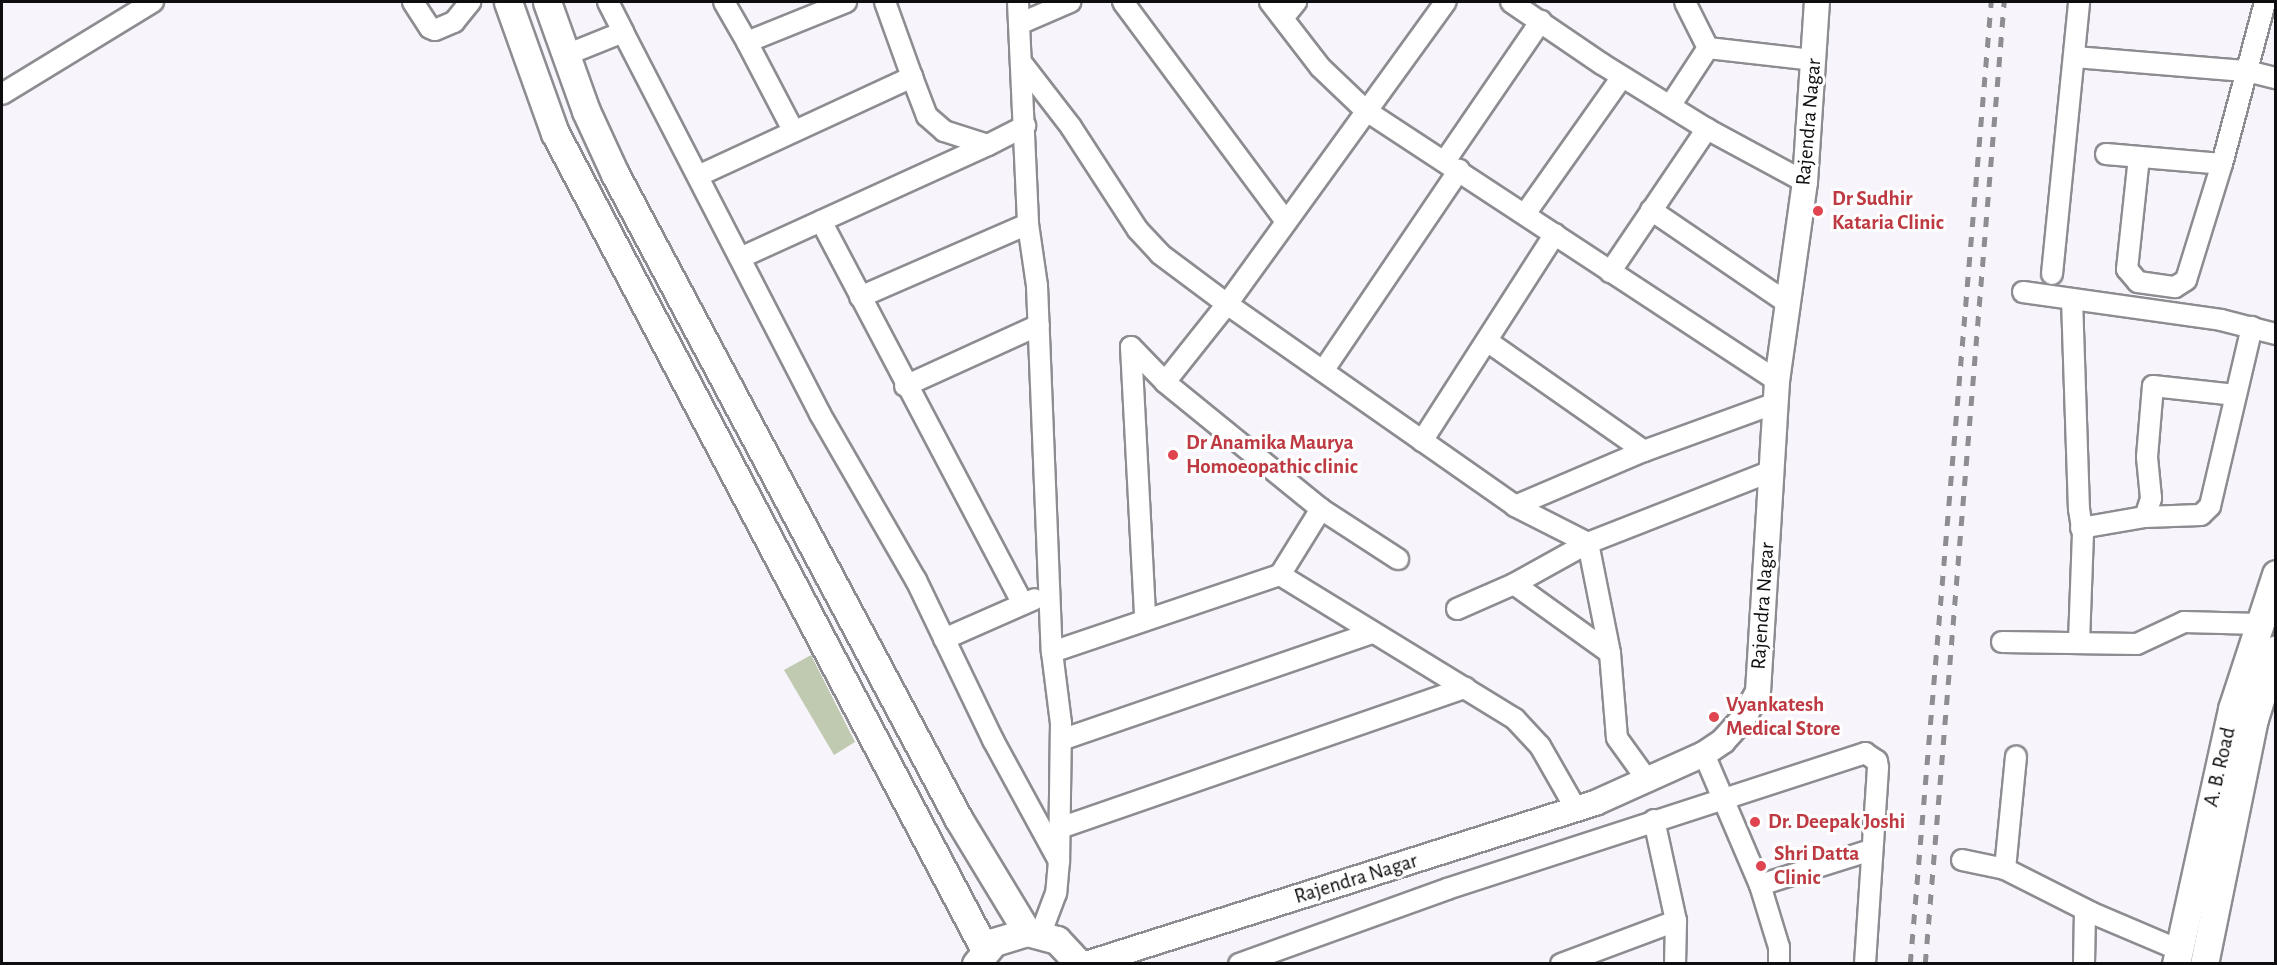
<!DOCTYPE html>
<style>
body{margin:0}
#map{position:relative;width:2277px;height:965px;overflow:hidden;background:#f7f5fb;font-family:"Alegreya Sans",sans-serif}
div>[style]{position:absolute}
.green>*{inset:0;background:#c0cab0}
.roads{filter:drop-shadow(2px 0 #8d8c91) drop-shadow(-2px 0 #8d8c91) drop-shadow(0 2px #8d8c91) drop-shadow(0 -2px #8d8c91)}
.minor>*{height:20px;margin:-10px;padding:0 10px;transform-origin:10px;border-radius:10px;background:#fff}
.tertiary>*{height:24px;margin:-12px;padding:0 12px;transform-origin:12px;border-radius:12px;background:#fff}
.secondary>*{height:27px;margin:-13.5px;padding:0 13.5px;transform-origin:13.5px;border-radius:13.5px;background:#fff}
.rail>*{height:4.5px;margin-top:-2.25px;transform-origin:0;background:repeating-linear-gradient(90deg,#8e8d91 0 10px,transparent 0 20px)}
.dots>*{width:16px;height:16px;translate:-50% -50%;box-sizing:border-box;border:3px solid #fff;border-radius:50%}
span{translate:-50% -50%;white-space:nowrap;text-align:center;line-height:1.15;-webkit-text-stroke:6px #fff;paint-order:stroke}
.street-label{font-size:21px;color:#0e0d0f}
.health-label{font-size:21px;color:#be3a42;font-weight:700}
.left{translate:0 -50%;text-align:left}
.frame{position:absolute;inset:0;border:3px solid #0e0d0f;pointer-events:none}
</style>
<div id="map">
<div class="green">
<div style="clip-path:polygon(811px 655px,855px 742px,834px 755px,784px 670px)"></div>
</div>
<div class="roads">
<div class="minor">
<div style="left:413px;top:2px;width:31px;rotate:57deg"></div>
<div style="left:430px;top:28px;width:5px;rotate:22deg"></div>
<div style="left:435px;top:30px;width:21px;rotate:-23deg"></div>
<div style="left:454px;top:22px;width:26px;rotate:-51deg"></div>
<div style="left:608px;top:2px;width:34px;rotate:63deg"></div>
<div style="left:724px;top:2px;width:46px;rotate:60.1deg"></div>
<div style="left:885px;top:2px;width:80px;rotate:70.2deg"></div>
<div style="left:1018px;top:2px;width:222px;rotate:87.4deg"></div>
<div style="left:1028px;top:224px;width:63px;rotate:81.7deg"></div>
<div style="left:1037px;top:286px;width:366px;rotate:87.7deg"></div>
<div style="left:1052px;top:652px;width:72px;rotate:82.8deg"></div>
<div style="left:1061px;top:723px;width:138px;rotate:90.8deg"></div>
<div style="left:1059px;top:861px;width:32px;rotate:95deg"></div>
<div style="left:1056px;top:893px;width:43px;rotate:110.6deg"></div>
<div style="left:1123px;top:2px;width:272px;rotate:53.4deg"></div>
<div style="left:1270px;top:2px;width:82px;rotate:52.4deg"></div>
<div style="left:1320px;top:67px;width:62px;rotate:43.7deg"></div>
<div style="left:1365px;top:110px;width:493px;rotate:33.3deg"></div>
<div style="left:1511px;top:2px;width:110px;rotate:34.3deg"></div>
<div style="left:1602px;top:64px;width:123px;rotate:31.8deg"></div>
<div style="left:1707px;top:129px;width:111px;rotate:28.4deg"></div>
<div style="left:1283px;top:18px;width:21px;rotate:-51deg"></div>
<div style="left:1019px;top:24px;width:56px;rotate:-23.3deg"></div>
<div style="left:1708px;top:48px;width:107px;rotate:6.5deg"></div>
<div style="left:566px;top:55px;width:61px;rotate:-22deg"></div>
<div style="left:623px;top:32px;width:430px;rotate:62.7deg"></div>
<div style="left:820px;top:414px;width:192px;rotate:60deg"></div>
<div style="left:916px;top:580px;width:178px;rotate:64.3deg"></div>
<div style="left:993px;top:740px;width:138px;rotate:61.4deg"></div>
<div style="left:2075px;top:57px;width:173px;rotate:4.7deg"></div>
<div style="left:2247px;top:71px;width:30px;rotate:14deg"></div>
<div style="left:1021px;top:62px;width:82px;rotate:52.4deg"></div>
<div style="left:1071px;top:127px;width:123px;rotate:57deg"></div>
<div style="left:1138px;top:230px;width:33px;rotate:47deg"></div>
<div style="left:1160px;top:254px;width:84px;rotate:36.7deg"></div>
<div style="left:1227px;top:304px;width:373px;rotate:-54.1deg"></div>
<div style="left:2px;top:94px;width:177px;rotate:-31.4deg"></div>
<div style="left:1670px;top:106px;width:69px;rotate:-56.8deg"></div>
<div style="left:1708px;top:48px;width:51px;rotate:-116.6deg"></div>
<div style="left:793px;top:130px;width:99px;rotate:-117.6deg"></div>
<div style="left:747px;top:42px;width:107px;rotate:-22deg"></div>
<div style="left:2106px;top:154px;width:116px;rotate:4.9deg"></div>
<div style="left:2139px;top:157px;width:113px;rotate:96.1deg"></div>
<div style="left:2127px;top:269px;width:17px;rotate:50deg"></div>
<div style="left:2138px;top:282px;width:37px;rotate:8deg"></div>
<div style="left:2175px;top:287px;width:13px;rotate:-32deg"></div>
<div style="left:2186px;top:280px;width:121px;rotate:-72.8deg"></div>
<div style="left:2222px;top:164px;width:168px;rotate:-75.1deg"></div>
<div style="left:1445px;top:161px;width:170px;rotate:-55.6deg"></div>
<div style="left:700px;top:175px;width:234px;rotate:-24.8deg"></div>
<div style="left:912px;top:77px;width:42px;rotate:69deg"></div>
<div style="left:927px;top:116px;width:23px;rotate:41deg"></div>
<div style="left:944px;top:131px;width:46px;rotate:17.7deg"></div>
<div style="left:988px;top:145px;width:42px;rotate:-27.2deg"></div>
<div style="left:1651px;top:210px;width:163px;rotate:34.3deg"></div>
<div style="left:1525px;top:214px;width:168px;rotate:-54.7deg"></div>
<div style="left:821px;top:221px;width:433px;rotate:62.2deg"></div>
<div style="left:742px;top:257px;width:270px;rotate:-24.5deg"></div>
<div style="left:1610px;top:272px;width:173px;rotate:-55.9deg"></div>
<div style="left:2052px;top:274px;width:273px;rotate:-84.3deg"></div>
<div style="left:2023px;top:292px;width:200px;rotate:8deg"></div>
<div style="left:2221px;top:320px;width:57px;rotate:14.3deg"></div>
<div style="left:860px;top:297px;width:183px;rotate:-23.5deg"></div>
<div style="left:2072px;top:299px;width:210px;rotate:88.1deg"></div>
<div style="left:2079px;top:509px;width:24px;rotate:81deg"></div>
<div style="left:2083px;top:533px;width:110px;rotate:92.1deg"></div>
<div style="left:1487px;top:341px;width:192px;rotate:35deg"></div>
<div style="left:1644px;top:451px;width:140px;rotate:-20deg"></div>
<div style="left:1131px;top:347px;width:271px;rotate:87deg"></div>
<div style="left:1131px;top:347px;width:49px;rotate:45.8deg"></div>
<div style="left:1323px;top:371px;width:243px;rotate:-55.9deg"></div>
<div style="left:905px;top:386px;width:147px;rotate:-24.5deg"></div>
<div style="left:1422px;top:441px;width:246px;rotate:-57.3deg"></div>
<div style="left:1515px;top:506px;width:140px;rotate:-23.1deg"></div>
<div style="left:1321px;top:509px;width:92px;rotate:33deg"></div>
<div style="left:2145px;top:517px;width:20px;rotate:-72deg"></div>
<div style="left:2151px;top:498px;width:41px;rotate:-95.6deg"></div>
<div style="left:2147px;top:457px;width:71px;rotate:-85.2deg"></div>
<div style="left:2153px;top:386px;width:83px;rotate:6.2deg"></div>
<div style="left:2081px;top:528px;width:65px;rotate:-9.8deg"></div>
<div style="left:2145px;top:517px;width:56px;rotate:-2deg"></div>
<div style="left:2201px;top:515px;width:13px;rotate:-45deg"></div>
<div style="left:2210px;top:506px;width:184px;rotate:-76.8deg"></div>
<div style="left:1457px;top:609px;width:62px;rotate:-23.7deg"></div>
<div style="left:944px;top:639px;width:99px;rotate:-23.7deg"></div>
<div style="left:2002px;top:642px;width:135px;rotate:0.8deg"></div>
<div style="left:2137px;top:644px;width:52px;rotate:-25.1deg"></div>
<div style="left:2184px;top:622px;width:75px;rotate:1.5deg"></div>
<div style="left:1052px;top:652px;width:241px;rotate:-18.7deg"></div>
<div style="left:1610px;top:653px;width:118px;rotate:-144.3deg"></div>
<div style="left:1514px;top:584px;width:85px;rotate:-29deg"></div>
<div style="left:1588px;top:543px;width:198px;rotate:-21.4deg"></div>
<div style="left:1061px;top:740px;width:328px;rotate:-19deg"></div>
<div style="left:1704px;top:754px;width:142px;rotate:66.9deg"></div>
<div style="left:1760px;top:885px;width:65px;rotate:73deg"></div>
<div style="left:1779px;top:947px;width:17px;rotate:90deg"></div>
<div style="left:1576px;top:809px;width:73px;rotate:-119.7deg"></div>
<div style="left:1540px;top:746px;width:37px;rotate:-133deg"></div>
<div style="left:1515px;top:719px;width:276px;rotate:-148.5deg"></div>
<div style="left:1280px;top:575px;width:78px;rotate:-58.2deg"></div>
<div style="left:1321px;top:509px;width:201px;rotate:-140.9deg"></div>
<div style="left:1165px;top:382px;width:100px;rotate:-51.5deg"></div>
<div style="left:1227px;top:304px;width:352px;rotate:35deg"></div>
<div style="left:1515px;top:506px;width:82px;rotate:26.9deg"></div>
<div style="left:1588px;top:543px;width:112px;rotate:78.7deg"></div>
<div style="left:1610px;top:653px;width:85px;rotate:85.3deg"></div>
<div style="left:1617px;top:738px;width:53px;rotate:54.2deg"></div>
<div style="left:1654px;top:820px;width:103px;rotate:77.7deg"></div>
<div style="left:1060px;top:828px;width:429px;rotate:-19.1deg"></div>
<div style="left:1962px;top:860px;width:44px;rotate:11.8deg"></div>
<div style="left:2005px;top:869px;width:97px;rotate:26.8deg"></div>
<div style="left:2092px;top:913px;width:95px;rotate:23deg"></div>
<div style="left:2005px;top:869px;width:113px;rotate:-84.4deg"></div>
<div style="left:1760px;top:885px;width:116px;rotate:-17.5deg"></div>
<div style="left:1239px;top:964px;width:221px;rotate:-19.8deg"></div>
<div style="left:1447px;top:889px;width:440px;rotate:-18deg"></div>
<div style="left:1865px;top:753px;width:14px;rotate:34deg"></div>
<div style="left:1877px;top:761px;width:7px;rotate:82deg"></div>
<div style="left:1878px;top:768px;width:196px;rotate:93.8deg"></div>
<div style="left:1561px;top:964px;width:123px;rotate:-20.5deg"></div>
<div style="left:1676px;top:921px;width:43px;rotate:91.3deg"></div>
<div style="left:2084px;top:964px;width:54px;rotate:-88.9deg"></div>
</div>
<div class="tertiary">
<div style="left:1086px;top:964px;width:534px;rotate:-17.55deg"></div>
<div style="left:1595px;top:803px;width:120px;rotate:-24.2deg"></div>
<div style="left:1704px;top:754px;width:23px;rotate:-34deg"></div>
<div style="left:1723px;top:741px;width:30px;rotate:-48deg"></div>
<div style="left:1743px;top:719px;width:31px;rotate:-61deg"></div>
<div style="left:1758px;top:692px;width:312px;rotate:-86.5deg"></div>
<div style="left:1777px;top:381px;width:201px;rotate:-82deg"></div>
<div style="left:1805px;top:182px;width:180px;rotate:-86.2deg"></div>
</div>
<div class="secondary">
<div style="left:508px;top:2px;width:139px;rotate:70.3deg"></div>
<div style="left:555px;top:133px;width:923px;rotate:62.24deg"></div>
<div style="left:547px;top:2px;width:116px;rotate:70.3deg"></div>
<div style="left:586px;top:111px;width:69px;rotate:65.3deg"></div>
<div style="left:615px;top:174px;width:730px;rotate:61.96deg"></div>
<div style="left:958px;top:818px;width:133px;rotate:58.8deg"></div>
<div style="left:976px;top:964px;width:28px;rotate:-51deg"></div>
<div style="left:994px;top:942px;width:34px;rotate:-17deg"></div>
<div style="left:1027px;top:932px;width:31px;rotate:15deg"></div>
<div style="left:1057px;top:940px;width:33px;rotate:47deg"></div>
<div style="left:2176px;top:964px;width:261px;rotate:-77.6deg"></div>
<div style="left:2232px;top:709px;width:142px;rotate:-71.9deg"></div>
<div style="left:2204px;top:964px;width:250px;rotate:-78.5deg"></div>
<div style="left:2254px;top:719px;width:73px;rotate:-72.6deg"></div>
</div>
</div>
<div class="rail">
<div style="left:1910px;top:964px;width:965px;rotate:-85.19deg"></div>
<div style="left:1925px;top:964px;width:965px;rotate:-85.31deg"></div>
</div>
<div class="dots">
<div style="left:1818px;top:211px;background:#e0444e"></div>
<div style="left:1173px;top:455px;background:#e0444e"></div>
<div style="left:1714px;top:717px;background:#e0444e"></div>
<div style="left:1755px;top:822px;background:#e0444e"></div>
<div style="left:1761px;top:866px;background:#e0444e"></div>
</div>
<div class="street-label">
<span style="left:1809px;top:122px;rotate:-85deg">Rajendra Nagar</span>
<span style="left:1763px;top:606px;rotate:-86deg">Rajendra Nagar</span>
<span style="left:2220px;top:767px;rotate:-77deg">A. B. Road</span>
<span style="left:1356px;top:879px;rotate:-17deg">Rajendra Nagar</span>
</div>
<div class="health-label">
<span class="left" style="left:1832px;top:211px">Dr Sudhir<br>Kataria Clinic</span>
<span class="left" style="left:1186px;top:455px">Dr Anamika Maurya<br>Homoeopathic clinic</span>
<span class="left" style="left:1726px;top:717px">Vyankatesh<br>Medical Store</span>
<span class="left" style="left:1768px;top:822px">Dr. Deepak Joshi</span>
<span class="left" style="left:1774px;top:866px">Shri Datta<br>Clinic</span>
</div>
<div class="frame"></div>
</div>
